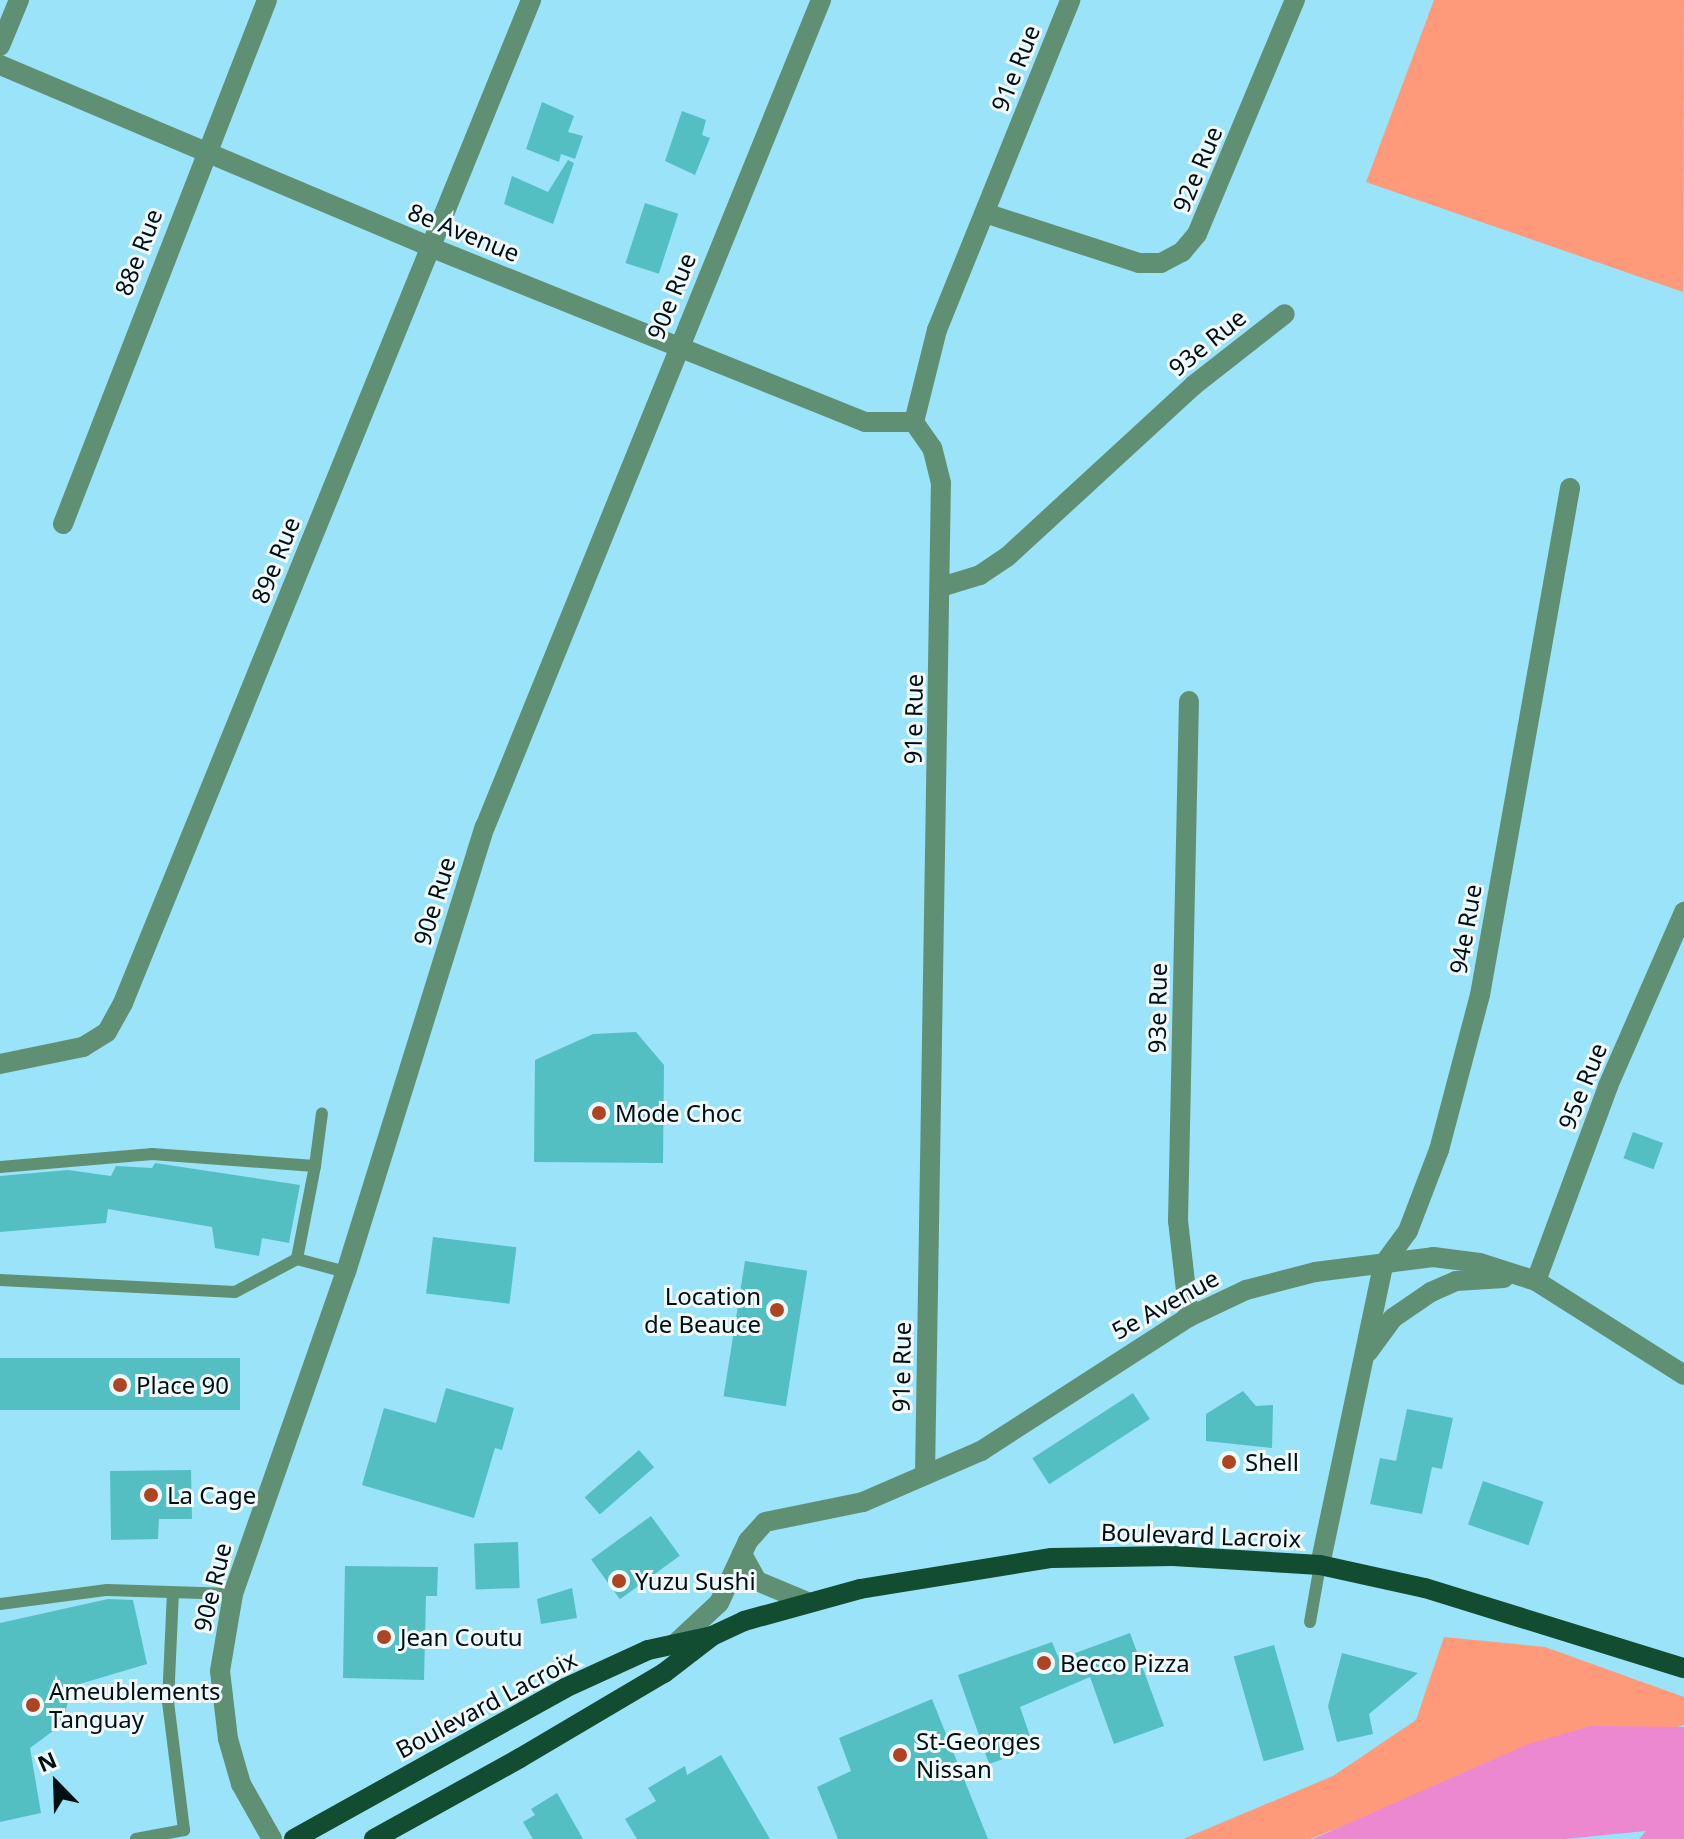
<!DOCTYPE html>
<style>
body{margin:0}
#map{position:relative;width:1684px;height:1839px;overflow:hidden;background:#9ae3f9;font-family:"Noto Sans",sans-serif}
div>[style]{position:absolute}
.green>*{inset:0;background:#fe9a7a}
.water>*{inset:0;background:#ec88d0}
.building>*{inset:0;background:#54bfc3;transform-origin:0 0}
.service>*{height:12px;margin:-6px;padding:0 6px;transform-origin:6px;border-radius:6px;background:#609074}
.minor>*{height:20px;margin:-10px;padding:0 10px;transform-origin:10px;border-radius:10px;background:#609074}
.tertiary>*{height:20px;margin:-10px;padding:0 10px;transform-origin:10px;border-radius:10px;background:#609074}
.primary>*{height:20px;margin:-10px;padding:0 10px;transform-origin:10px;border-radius:10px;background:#124d31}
.dots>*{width:22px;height:22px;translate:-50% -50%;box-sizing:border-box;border:4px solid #f0f9fc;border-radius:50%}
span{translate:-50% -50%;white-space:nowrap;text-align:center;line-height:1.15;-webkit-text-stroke:6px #f0f9fc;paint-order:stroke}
.street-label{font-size:24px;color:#000f14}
.poi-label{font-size:24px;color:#000f14}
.left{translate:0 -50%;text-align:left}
.right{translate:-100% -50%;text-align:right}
.north{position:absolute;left:16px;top:1743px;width:80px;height:80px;-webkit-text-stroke:6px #f0f9fc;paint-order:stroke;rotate:337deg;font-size:22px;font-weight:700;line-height:32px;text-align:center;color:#000f14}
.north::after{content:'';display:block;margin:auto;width:28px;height:36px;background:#000f14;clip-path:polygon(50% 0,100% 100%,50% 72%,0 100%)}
</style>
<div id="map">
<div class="green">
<div style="clip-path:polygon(1434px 0,1684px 0,1683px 292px,1366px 182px)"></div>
<div style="clip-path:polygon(1444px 1637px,1545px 1647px,1684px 1697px,1684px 1725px,1363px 1818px,1310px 1839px,1183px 1839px,1333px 1776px,1416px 1720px)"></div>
</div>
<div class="water">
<div style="clip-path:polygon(1591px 1726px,1684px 1727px,1684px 1839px,1639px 1839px,1646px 1831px,1565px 1839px,1313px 1839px,1528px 1744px)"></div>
</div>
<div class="building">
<div style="clip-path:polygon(542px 102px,574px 116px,568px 132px,583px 136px,575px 159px,561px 154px,559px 162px,526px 149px)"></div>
<div style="clip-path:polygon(682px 111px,706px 120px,702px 135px,710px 138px,695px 175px,665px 161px)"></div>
<div style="clip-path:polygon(568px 160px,574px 163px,553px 224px,504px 204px,512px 176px,548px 192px)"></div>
<div style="left:645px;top:203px;width:35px;height:63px;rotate:18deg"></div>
<div style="clip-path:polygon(636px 1032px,664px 1065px,663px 1163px,534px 1162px,535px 1060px,593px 1034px)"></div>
<div style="left:1633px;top:1132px;width:32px;height:28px;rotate:20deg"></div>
<div style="clip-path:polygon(155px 1163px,300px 1185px,289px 1243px,262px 1238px,259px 1256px,215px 1248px,212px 1227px,108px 1209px,106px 1223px,0 1232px,0 1176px,68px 1170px,111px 1176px,116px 1166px,152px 1168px)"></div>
<div style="left:433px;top:1237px;width:84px;height:57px;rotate:7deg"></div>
<div style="left:745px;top:1261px;width:63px;height:137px;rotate:9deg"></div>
<div style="left:240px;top:1358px;width:52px;height:240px;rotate:90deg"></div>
<div style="clip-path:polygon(446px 1388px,514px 1408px,502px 1450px,495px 1448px,474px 1518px,362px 1485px,384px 1408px,436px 1423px)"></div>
<div style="clip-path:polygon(1243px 1391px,1256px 1406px,1273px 1405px,1272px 1448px,1206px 1441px,1206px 1414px)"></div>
<div style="left:1133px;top:1393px;width:31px;height:120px;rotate:57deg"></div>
<div style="clip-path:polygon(1407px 1409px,1453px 1418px,1442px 1469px,1432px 1467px,1422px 1514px,1370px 1504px,1380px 1458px,1396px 1461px)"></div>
<div style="left:639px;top:1450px;width:23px;height:72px;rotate:49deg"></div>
<div style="clip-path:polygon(191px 1470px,192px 1519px,159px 1519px,158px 1539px,111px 1540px,110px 1471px)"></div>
<div style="left:1483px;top:1481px;width:64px;height:46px;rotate:19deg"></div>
<div style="left:651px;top:1516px;width:49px;height:74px;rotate:54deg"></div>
<div style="left:518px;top:1542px;width:46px;height:44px;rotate:88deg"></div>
<div style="clip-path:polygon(345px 1566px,438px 1567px,437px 1596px,426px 1596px,424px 1680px,343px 1678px)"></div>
<div style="clip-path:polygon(572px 1588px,577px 1618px,541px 1624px,537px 1599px)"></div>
<div style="clip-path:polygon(108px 1599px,133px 1600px,147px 1664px,73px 1686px,61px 1725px,30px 1748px,41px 1813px,0 1822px,0 1623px)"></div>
<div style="clip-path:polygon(1130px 1633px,1164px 1726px,1114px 1744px,1090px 1677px,1020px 1707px,1034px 1748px,989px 1764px,958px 1675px,1052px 1642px,1059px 1659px)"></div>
<div style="left:1274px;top:1645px;width:109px;height:42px;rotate:74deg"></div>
<div style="clip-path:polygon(1342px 1653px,1418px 1673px,1369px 1714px,1373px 1734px,1337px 1742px,1328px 1706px)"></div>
<div style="clip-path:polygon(932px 1699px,988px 1839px,838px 1839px,817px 1787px,851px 1771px,839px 1738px)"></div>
<div style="clip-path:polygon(721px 1755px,770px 1839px,637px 1839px,625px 1819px,656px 1801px,648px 1788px,685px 1766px,687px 1775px)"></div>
<div style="clip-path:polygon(557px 1793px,583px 1839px,533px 1839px,523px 1822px,535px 1815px,531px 1809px)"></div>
</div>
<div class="service">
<div style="left:315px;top:1166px;width:53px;rotate:-82.5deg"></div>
<div style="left:0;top:1167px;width:153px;rotate:-4.9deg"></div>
<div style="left:152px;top:1154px;width:163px;rotate:4.2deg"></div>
<div style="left:315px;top:1166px;width:95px;rotate:101deg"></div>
<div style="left:0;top:1280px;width:235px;rotate:2.9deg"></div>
<div style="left:235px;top:1292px;width:70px;rotate:-28deg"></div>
<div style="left:297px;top:1259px;width:51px;rotate:14.9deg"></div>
<div style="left:0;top:1604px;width:108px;rotate:-7.5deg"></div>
<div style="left:107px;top:1590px;width:126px;rotate:1.8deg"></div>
<div style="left:1310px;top:1622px;width:58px;rotate:-80deg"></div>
<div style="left:136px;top:1839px;width:49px;rotate:-10.6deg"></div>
<div style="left:184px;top:1830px;width:129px;rotate:-97.1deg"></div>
<div style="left:168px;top:1702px;width:109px;rotate:-87.4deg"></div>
</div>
<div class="minor">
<div style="left:0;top:46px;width:50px;rotate:-67.6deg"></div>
<div style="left:0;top:65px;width:467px;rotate:22.9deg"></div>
<div style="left:430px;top:247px;width:469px;rotate:21.9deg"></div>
<div style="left:865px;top:422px;width:49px"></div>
<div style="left:985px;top:213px;width:162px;rotate:18deg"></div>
<div style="left:1139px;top:263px;width:22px"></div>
<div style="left:1161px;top:263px;width:24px;rotate:-28deg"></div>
<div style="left:1182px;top:252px;width:23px;rotate:-50deg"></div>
<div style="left:1197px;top:234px;width:254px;rotate:-67.3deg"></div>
<div style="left:63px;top:524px;width:562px;rotate:-68.73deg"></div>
<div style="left:941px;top:587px;width:41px;rotate:-17.1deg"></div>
<div style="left:980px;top:575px;width:32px;rotate:-34deg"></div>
<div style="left:1007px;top:557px;width:254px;rotate:-42.6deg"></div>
<div style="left:1194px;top:385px;width:115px;rotate:-38deg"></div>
<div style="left:0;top:1064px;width:85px;rotate:-11.6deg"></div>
<div style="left:83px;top:1047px;width:28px;rotate:-32deg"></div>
<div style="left:107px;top:1032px;width:33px;rotate:-61deg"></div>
<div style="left:123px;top:1003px;width:1083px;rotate:-67.86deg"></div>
<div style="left:1536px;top:1281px;width:208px;rotate:-69.7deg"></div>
<div style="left:1608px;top:1086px;width:190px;rotate:-66.4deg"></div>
<div style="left:1189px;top:1317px;width:97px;rotate:-96.5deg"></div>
<div style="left:1178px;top:1221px;width:520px;rotate:-88.79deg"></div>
<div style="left:1368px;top:1352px;width:42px;rotate:-53.7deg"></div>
<div style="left:1393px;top:1318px;width:46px;rotate:-34.4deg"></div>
<div style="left:1431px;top:1292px;width:27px;rotate:-24deg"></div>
<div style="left:1456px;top:1281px;width:48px;rotate:-3.6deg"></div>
<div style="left:925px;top:1475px;width:992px;rotate:-89.08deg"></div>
<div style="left:941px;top:483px;width:36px;rotate:-104deg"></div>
<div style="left:932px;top:448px;width:32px;rotate:-125deg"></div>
<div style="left:914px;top:422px;width:95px;rotate:-76deg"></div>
<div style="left:937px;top:330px;width:356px;rotate:-68deg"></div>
<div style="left:742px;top:1554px;width:31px;rotate:61deg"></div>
<div style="left:757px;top:1581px;width:52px;rotate:22.6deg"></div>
<div style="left:1320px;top:1565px;width:307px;rotate:-78.1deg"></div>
<div style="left:1383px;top:1265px;width:42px;rotate:-53.7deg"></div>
<div style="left:1408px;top:1231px;width:87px;rotate:-69.1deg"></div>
<div style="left:1439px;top:1150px;width:160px;rotate:-75.2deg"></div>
<div style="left:1480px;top:995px;width:515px;rotate:-79.93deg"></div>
<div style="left:677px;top:1642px;width:57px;rotate:-42.9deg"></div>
<div style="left:719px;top:1603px;width:68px;rotate:-64.9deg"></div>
<div style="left:748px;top:1541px;width:25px;rotate:-48deg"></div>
<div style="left:765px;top:1522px;width:100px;rotate:-11.5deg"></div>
<div style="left:863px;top:1502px;width:129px;rotate:-23.4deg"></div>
<div style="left:981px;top:1451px;width:247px;rotate:-32.8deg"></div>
<div style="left:1189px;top:1317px;width:63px;rotate:-25.3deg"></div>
<div style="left:1246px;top:1290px;width:71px;rotate:-14.6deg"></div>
<div style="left:1315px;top:1272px;width:119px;rotate:-7.2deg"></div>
<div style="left:1433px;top:1257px;width:47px;rotate:7.3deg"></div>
<div style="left:1480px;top:1263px;width:59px;rotate:17.8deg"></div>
<div style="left:1536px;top:1281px;width:175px;rotate:32.4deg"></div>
</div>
<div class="tertiary">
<div style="left:272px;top:1839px;width:63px;rotate:-119.4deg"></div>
<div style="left:241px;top:1784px;width:47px;rotate:-106.1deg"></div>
<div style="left:228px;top:1739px;width:68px;rotate:-96.7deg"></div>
<div style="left:220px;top:1671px;width:78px;rotate:-80.4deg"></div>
<div style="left:233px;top:1594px;width:341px;rotate:-70.7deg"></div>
<div style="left:346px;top:1272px;width:466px;rotate:-72.7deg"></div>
<div style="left:485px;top:827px;width:893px;rotate:-67.89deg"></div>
</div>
<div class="primary">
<div style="left:294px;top:1839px;width:310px;rotate:-29.1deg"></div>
<div style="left:565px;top:1688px;width:91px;rotate:-24.6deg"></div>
<div style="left:648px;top:1650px;width:61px;rotate:-12.2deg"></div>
<div style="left:374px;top:1839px;width:167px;rotate:-29deg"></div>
<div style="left:520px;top:1758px;width:167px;rotate:-30.6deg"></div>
<div style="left:664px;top:1673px;width:61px;rotate:-37.6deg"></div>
<div style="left:712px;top:1636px;width:35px;rotate:-25deg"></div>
<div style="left:744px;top:1621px;width:120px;rotate:-15.4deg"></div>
<div style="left:860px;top:1589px;width:194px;rotate:-9.2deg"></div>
<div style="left:1052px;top:1558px;width:121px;rotate:-0.9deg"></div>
<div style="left:1173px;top:1556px;width:147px;rotate:3.5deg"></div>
<div style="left:1320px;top:1565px;width:107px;rotate:12.4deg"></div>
<div style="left:1425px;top:1588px;width:271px;rotate:17.2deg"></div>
</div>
<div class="dots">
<div style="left:599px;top:1113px;background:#ad4522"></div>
<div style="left:777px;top:1310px;background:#ad4522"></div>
<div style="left:120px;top:1385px;background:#ad4522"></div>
<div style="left:1229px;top:1462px;background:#ad4522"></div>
<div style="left:151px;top:1495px;background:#ad4522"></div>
<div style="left:619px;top:1581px;background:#ad4522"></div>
<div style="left:384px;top:1637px;background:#ad4522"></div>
<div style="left:1044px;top:1663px;background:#ad4522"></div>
<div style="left:33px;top:1705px;background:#ad4522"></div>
<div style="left:900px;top:1755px;background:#ad4522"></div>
</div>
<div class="street-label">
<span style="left:1015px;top:68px;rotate:-68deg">91e Rue</span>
<span style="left:1197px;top:169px;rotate:-67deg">92e Rue</span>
<span style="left:464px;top:232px;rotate:22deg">8e Avenue</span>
<span style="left:138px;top:252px;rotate:-69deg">88e Rue</span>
<span style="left:671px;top:296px;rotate:-68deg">90e Rue</span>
<span style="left:1207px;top:342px;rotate:-39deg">93e Rue</span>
<span style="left:275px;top:560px;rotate:-68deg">89e Rue</span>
<span style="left:913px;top:719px;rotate:-89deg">91e Rue</span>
<span style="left:434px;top:901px;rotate:-73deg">90e Rue</span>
<span style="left:1465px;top:929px;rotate:-80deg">94e Rue</span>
<span style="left:1157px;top:1008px;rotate:-89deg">93e Rue</span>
<span style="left:1582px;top:1086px;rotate:-68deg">95e Rue</span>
<span style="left:1165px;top:1304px;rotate:-29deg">5e Avenue</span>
<span style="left:901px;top:1367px;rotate:-89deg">91e Rue</span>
<span style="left:1201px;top:1535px;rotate:2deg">Boulevard Lacroix</span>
<span style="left:212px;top:1587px;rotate:-76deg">90e Rue</span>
<span style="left:486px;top:1704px;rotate:-28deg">Boulevard Lacroix</span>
</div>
<div class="poi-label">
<span class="left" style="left:615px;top:1113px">Mode Choc</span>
<span class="right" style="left:761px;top:1310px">Location<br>de Beauce</span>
<span class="left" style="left:136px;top:1385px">Place 90</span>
<span class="left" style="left:1245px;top:1462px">Shell</span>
<span class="left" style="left:167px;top:1495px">La Cage</span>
<span class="left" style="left:635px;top:1581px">Yuzu Sushi</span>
<span class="left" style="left:400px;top:1637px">Jean Coutu</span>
<span class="left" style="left:1060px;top:1663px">Becco Pizza</span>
<span class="left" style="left:49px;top:1705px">Ameublements<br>Tanguay</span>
<span class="left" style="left:916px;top:1755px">St-Georges<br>Nissan</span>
</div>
<div class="north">N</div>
</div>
